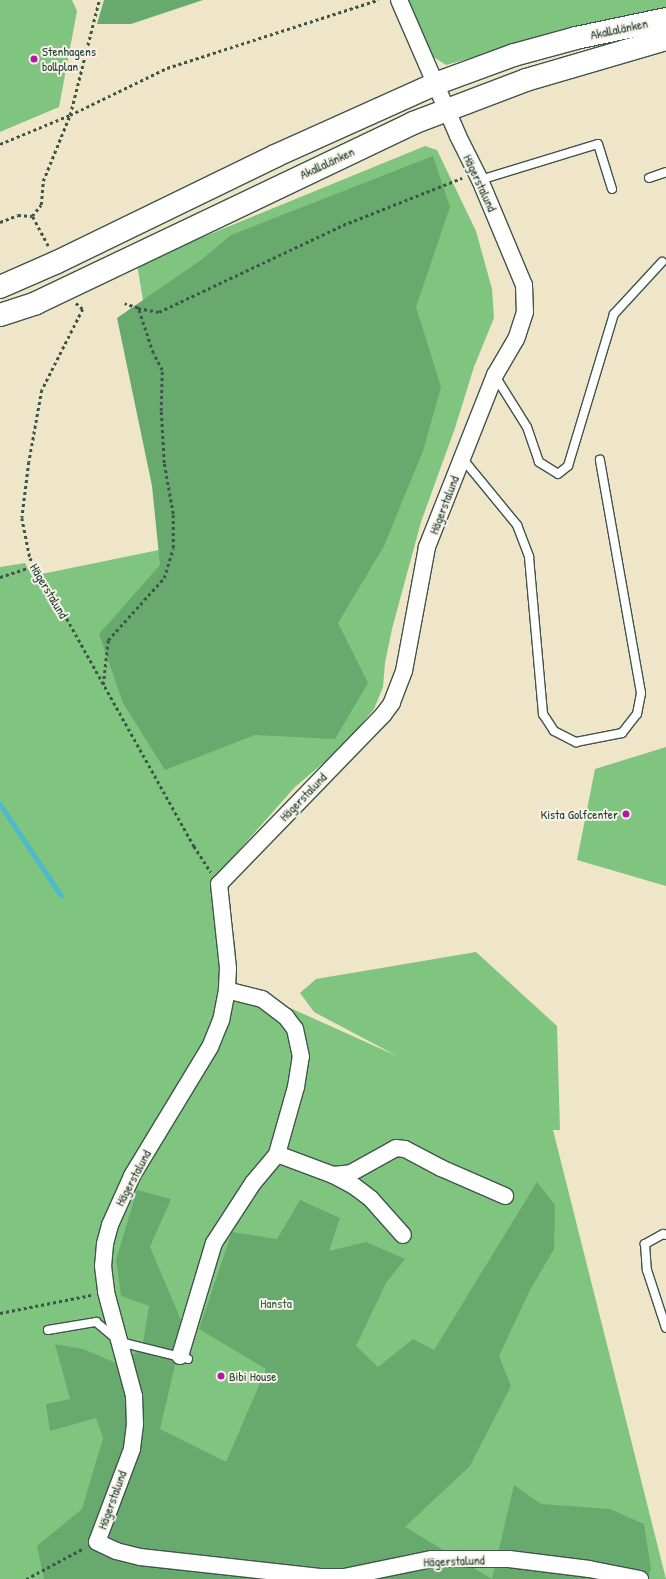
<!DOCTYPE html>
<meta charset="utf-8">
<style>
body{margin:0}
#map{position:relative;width:666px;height:1579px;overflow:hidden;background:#efe6ca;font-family:"Patrick Hand",sans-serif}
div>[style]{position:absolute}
.green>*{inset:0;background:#80c57f}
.forest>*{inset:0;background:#68aa6e}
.stream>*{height:4.5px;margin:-2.25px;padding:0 2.25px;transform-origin:2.25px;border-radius:2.25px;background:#4fbacb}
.path>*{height:2.5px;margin-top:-1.25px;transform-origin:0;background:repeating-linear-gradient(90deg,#3e564a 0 3px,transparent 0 6px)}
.roads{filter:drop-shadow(1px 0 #3e564a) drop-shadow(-1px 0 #3e564a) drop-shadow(0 1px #3e564a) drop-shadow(0 -1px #3e564a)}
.lane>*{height:8px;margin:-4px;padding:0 4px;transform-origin:4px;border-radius:4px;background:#fff}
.street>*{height:16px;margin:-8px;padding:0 8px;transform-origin:8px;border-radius:8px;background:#fff}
.secondary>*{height:22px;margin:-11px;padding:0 11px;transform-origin:11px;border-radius:11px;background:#fff}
.dots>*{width:11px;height:11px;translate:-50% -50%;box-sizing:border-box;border:2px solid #f7f3e8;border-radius:50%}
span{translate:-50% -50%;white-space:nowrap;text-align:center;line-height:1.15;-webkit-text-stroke:4px #f7f3e8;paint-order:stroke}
.street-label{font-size:13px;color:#1f3d34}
.poi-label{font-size:13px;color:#1f3d34}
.left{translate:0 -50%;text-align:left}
.right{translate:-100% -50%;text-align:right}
.park-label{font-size:13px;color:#375f47}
</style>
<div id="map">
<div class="green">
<div style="clip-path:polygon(0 0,72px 0,77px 11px,59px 107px,0 132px)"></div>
<div style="clip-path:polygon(408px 0,666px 0,666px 7px,580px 27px,446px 65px,429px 54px)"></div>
<div style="clip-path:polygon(425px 146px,437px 150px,476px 231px,492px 289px,494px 318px,474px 367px,455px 428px,421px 522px,392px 629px,385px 663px,383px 687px,374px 709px,342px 747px,295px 787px,218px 874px,232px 922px,236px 952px,237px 984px,397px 1056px,314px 1012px,300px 993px,316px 979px,476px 952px,557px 1026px,560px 1130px,553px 1130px,666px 1579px,0 1579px,0 567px,25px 563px,32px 576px,183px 545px,137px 264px)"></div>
<div style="clip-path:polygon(666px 747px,666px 886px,577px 860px,595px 769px)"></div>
</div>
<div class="forest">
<div style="clip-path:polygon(104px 0,203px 0,131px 24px,97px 24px)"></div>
<div style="clip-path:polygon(433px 156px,450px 207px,416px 307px,441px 387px,423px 451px,384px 546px,338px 623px,368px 683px,335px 739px,255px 735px,165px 770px,123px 703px,99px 634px,160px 565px,152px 486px,117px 318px,201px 260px,231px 235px)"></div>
<div style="clip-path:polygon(537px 1182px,555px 1205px,554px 1249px,529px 1292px,499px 1356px,511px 1386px,470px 1466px,405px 1527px,492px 1579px,44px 1579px,37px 1546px,82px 1509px,103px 1438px,96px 1418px,50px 1431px,46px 1404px,70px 1399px,55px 1344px,83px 1349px,116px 1363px,142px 1349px,149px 1306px,121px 1296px,116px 1260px,137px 1190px,171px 1199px,150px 1247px,184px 1327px,160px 1429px,226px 1462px,266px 1369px,199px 1329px,232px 1232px,277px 1239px,300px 1200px,340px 1218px,329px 1251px,366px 1242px,405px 1259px,386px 1283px,356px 1346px,378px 1367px,413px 1339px,434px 1350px)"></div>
<div style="clip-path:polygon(514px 1485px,541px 1504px,610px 1509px,644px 1524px,651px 1569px,647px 1579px,492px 1579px)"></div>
</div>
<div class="stream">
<div style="left:0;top:804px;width:110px;rotate:56.2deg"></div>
</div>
<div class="path">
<div style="left:0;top:144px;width:76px;rotate:-22.5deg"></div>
<div style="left:70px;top:115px;width:108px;rotate:-25.9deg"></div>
<div style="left:167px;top:68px;width:222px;rotate:-17.9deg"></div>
<div style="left:0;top:222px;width:19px;rotate:-21deg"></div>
<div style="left:18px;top:215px;width:14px;rotate:4deg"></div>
<div style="left:48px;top:246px;width:34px;rotate:-118deg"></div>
<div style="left:32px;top:216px;width:14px;rotate:-51deg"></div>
<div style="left:41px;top:205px;width:24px;rotate:-85deg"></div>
<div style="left:43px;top:181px;width:71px;rotate:-67.8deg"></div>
<div style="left:70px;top:115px;width:119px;rotate:-75.8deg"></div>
<div style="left:76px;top:303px;width:9px;rotate:41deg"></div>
<div style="left:83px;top:309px;width:91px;rotate:116.8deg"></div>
<div style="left:42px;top:390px;width:73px;rotate:100.2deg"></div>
<div style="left:29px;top:462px;width:56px;rotate:97.1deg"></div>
<div style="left:22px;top:518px;width:41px;rotate:78.7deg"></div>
<div style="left:30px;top:558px;width:59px;rotate:58.2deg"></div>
<div style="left:61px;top:608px;width:273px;rotate:60.8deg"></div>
<div style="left:194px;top:846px;width:31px;rotate:57deg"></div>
<div style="left:138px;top:308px;width:21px;rotate:11deg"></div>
<div style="left:159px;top:312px;width:204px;rotate:-25.3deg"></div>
<div style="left:343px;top:225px;width:128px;rotate:-21.6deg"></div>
<div style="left:0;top:577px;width:36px;rotate:-18deg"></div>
<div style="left:103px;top:685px;width:45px;rotate:-83.7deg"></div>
<div style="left:108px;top:640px;width:84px;rotate:-47.9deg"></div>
<div style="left:164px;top:578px;width:31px;rotate:-73deg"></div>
<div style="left:173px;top:548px;width:34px;rotate:-90deg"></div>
<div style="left:173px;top:514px;width:52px;rotate:-100deg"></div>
<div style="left:164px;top:463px;width:52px;rotate:-93.3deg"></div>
<div style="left:161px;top:411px;width:41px;rotate:-88.6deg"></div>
<div style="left:162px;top:370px;width:19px;rotate:-118deg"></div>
<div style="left:153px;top:353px;width:47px;rotate:-108.4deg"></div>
<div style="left:138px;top:308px;width:14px;rotate:-163deg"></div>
<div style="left:0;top:1313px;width:93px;rotate:-11.2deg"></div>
<div style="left:26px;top:1579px;width:66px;rotate:-28.1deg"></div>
</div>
<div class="roads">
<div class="lane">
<div style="left:649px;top:178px;width:18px;rotate:-19deg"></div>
<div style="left:480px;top:180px;width:123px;rotate:-17deg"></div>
<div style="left:598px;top:144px;width:47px;rotate:72.7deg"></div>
<div style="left:495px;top:376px;width:60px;rotate:57.9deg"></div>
<div style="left:527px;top:427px;width:37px;rotate:71deg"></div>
<div style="left:539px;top:462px;width:22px;rotate:32deg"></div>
<div style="left:558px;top:474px;width:13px;rotate:-39deg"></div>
<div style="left:568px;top:466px;width:159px;rotate:-73.2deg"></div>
<div style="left:614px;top:314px;width:71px;rotate:-47.3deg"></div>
<div style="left:462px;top:458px;width:87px;rotate:50.6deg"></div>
<div style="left:517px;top:525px;width:34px;rotate:69deg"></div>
<div style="left:529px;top:557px;width:158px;rotate:84.9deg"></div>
<div style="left:543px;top:714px;width:20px;rotate:57deg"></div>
<div style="left:554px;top:731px;width:25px;rotate:27deg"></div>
<div style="left:576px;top:742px;width:47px;rotate:-11.1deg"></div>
<div style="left:622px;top:733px;width:24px;rotate:-52deg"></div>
<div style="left:637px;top:714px;width:21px;rotate:-79deg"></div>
<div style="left:641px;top:693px;width:237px;rotate:-100deg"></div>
<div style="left:666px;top:1235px;width:3px;rotate:-162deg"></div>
<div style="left:663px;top:1234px;width:21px;rotate:151deg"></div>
<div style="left:645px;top:1244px;width:26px;rotate:86deg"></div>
<div style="left:647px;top:1270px;width:61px;rotate:71.9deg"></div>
<div style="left:48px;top:1330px;width:49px;rotate:-9.5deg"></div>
<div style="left:96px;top:1322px;width:31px;rotate:40deg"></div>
<div style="left:120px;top:1342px;width:70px;rotate:14deg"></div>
</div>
<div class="street">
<div style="left:399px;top:0;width:148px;rotate:66.5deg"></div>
<div style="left:458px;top:136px;width:49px;rotate:63.4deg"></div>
<div style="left:480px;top:180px;width:114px;rotate:67.3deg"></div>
<div style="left:524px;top:285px;width:27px;rotate:88deg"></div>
<div style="left:525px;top:312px;width:28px;rotate:108deg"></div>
<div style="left:516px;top:339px;width:42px;rotate:120.3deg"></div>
<div style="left:495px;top:375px;width:185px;rotate:111.6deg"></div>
<div style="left:427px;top:547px;width:126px;rotate:100.5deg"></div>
<div style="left:404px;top:671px;width:34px;rotate:111deg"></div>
<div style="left:392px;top:703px;width:15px;rotate:127deg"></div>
<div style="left:383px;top:715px;width:235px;rotate:134.1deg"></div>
<div style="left:219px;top:884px;width:84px;rotate:83.9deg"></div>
<div style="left:228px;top:968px;width:22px;rotate:93deg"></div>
<div style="left:227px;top:990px;width:31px;rotate:101deg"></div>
<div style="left:221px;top:1020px;width:29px;rotate:112deg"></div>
<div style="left:210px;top:1047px;width:151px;rotate:121.2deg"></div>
<div style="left:132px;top:1176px;width:54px;rotate:114.2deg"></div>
<div style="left:110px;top:1225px;width:20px;rotate:105deg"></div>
<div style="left:105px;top:1244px;width:22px;rotate:95deg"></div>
<div style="left:103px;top:1266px;width:26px;rotate:83deg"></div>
<div style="left:106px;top:1292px;width:108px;rotate:74.9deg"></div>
<div style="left:134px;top:1396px;width:28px;rotate:88deg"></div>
<div style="left:135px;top:1424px;width:25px;rotate:97deg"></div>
<div style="left:132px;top:1449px;width:99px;rotate:110.6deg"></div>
<div style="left:97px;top:1542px;width:21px;rotate:25deg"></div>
<div style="left:116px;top:1551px;width:25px;rotate:14deg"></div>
<div style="left:140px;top:1557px;width:181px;rotate:6.3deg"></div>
<div style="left:320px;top:1577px;width:24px"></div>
<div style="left:344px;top:1577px;width:90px;rotate:-11.6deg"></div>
<div style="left:432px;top:1559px;width:77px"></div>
<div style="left:509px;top:1559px;width:81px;rotate:7.1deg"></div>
<div style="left:589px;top:1569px;width:52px;rotate:11.1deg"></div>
<div style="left:277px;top:1154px;width:60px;rotate:20.6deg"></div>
<div style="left:333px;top:1175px;width:24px;rotate:28deg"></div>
<div style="left:354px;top:1186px;width:21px;rotate:37deg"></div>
<div style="left:371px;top:1199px;width:48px;rotate:48.4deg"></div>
<div style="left:333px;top:1175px;width:18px;rotate:-6deg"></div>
<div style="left:351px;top:1173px;width:51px;rotate:-29.1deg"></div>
<div style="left:396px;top:1148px;width:9px;rotate:6deg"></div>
<div style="left:405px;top:1149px;width:41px;rotate:27.8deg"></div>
<div style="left:441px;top:1168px;width:70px;rotate:23.6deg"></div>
<div style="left:180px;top:1356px;width:118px;rotate:-73.3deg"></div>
<div style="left:214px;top:1243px;width:72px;rotate:-57deg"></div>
<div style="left:253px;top:1183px;width:38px;rotate:-50deg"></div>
<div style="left:277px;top:1154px;width:70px;rotate:-74.2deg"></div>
<div style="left:296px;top:1087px;width:30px;rotate:-81deg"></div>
<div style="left:301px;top:1057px;width:29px;rotate:-102deg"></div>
<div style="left:295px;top:1029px;width:15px;rotate:-127deg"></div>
<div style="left:286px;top:1017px;width:30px;rotate:-143deg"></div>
<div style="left:262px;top:999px;width:36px;rotate:-166deg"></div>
</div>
<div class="secondary">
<div style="left:0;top:287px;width:62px;rotate:-23.7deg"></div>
<div style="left:57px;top:262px;width:242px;rotate:-25.9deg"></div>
<div style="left:275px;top:156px;width:175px;rotate:-24.2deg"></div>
<div style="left:435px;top:84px;width:84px;rotate:-20.2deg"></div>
<div style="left:514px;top:55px;width:64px;rotate:-15.3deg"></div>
<div style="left:576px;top:38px;width:92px;rotate:-11.9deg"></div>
<div style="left:0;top:315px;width:38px;rotate:-18deg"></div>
<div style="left:36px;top:303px;width:418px;rotate:-25.5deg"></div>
<div style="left:413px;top:123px;width:121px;rotate:-20.8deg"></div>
<div style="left:526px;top:80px;width:146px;rotate:-16.3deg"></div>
</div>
</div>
<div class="dots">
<div style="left:34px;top:59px;background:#b5179e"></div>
<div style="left:626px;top:814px;background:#b5179e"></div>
<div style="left:221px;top:1376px;background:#b5179e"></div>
</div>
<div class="street-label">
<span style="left:619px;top:29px;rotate:-12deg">Akallalänken</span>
<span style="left:327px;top:163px;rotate:-25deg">Akallalänken</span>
<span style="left:480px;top:183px;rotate:65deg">Hägerstalund</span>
<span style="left:444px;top:505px;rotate:-69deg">Hägerstalund</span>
<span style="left:49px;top:591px;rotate:59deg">Hägerstalund</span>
<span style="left:303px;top:797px;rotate:-46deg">Hägerstalund</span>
<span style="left:133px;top:1178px;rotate:-62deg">Hägerstalund</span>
<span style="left:112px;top:1500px;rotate:-70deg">Hägerstalund</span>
<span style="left:454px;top:1561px;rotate:-2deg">Hägerstalund</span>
</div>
<div class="poi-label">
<span class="left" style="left:42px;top:59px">Stenhagens<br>bollplan</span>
<span class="right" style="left:618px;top:814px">Kista Golfcenter</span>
<span class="left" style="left:229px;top:1376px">Bibi House</span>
</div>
<div class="park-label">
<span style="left:276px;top:1303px">Hansta</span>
</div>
</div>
